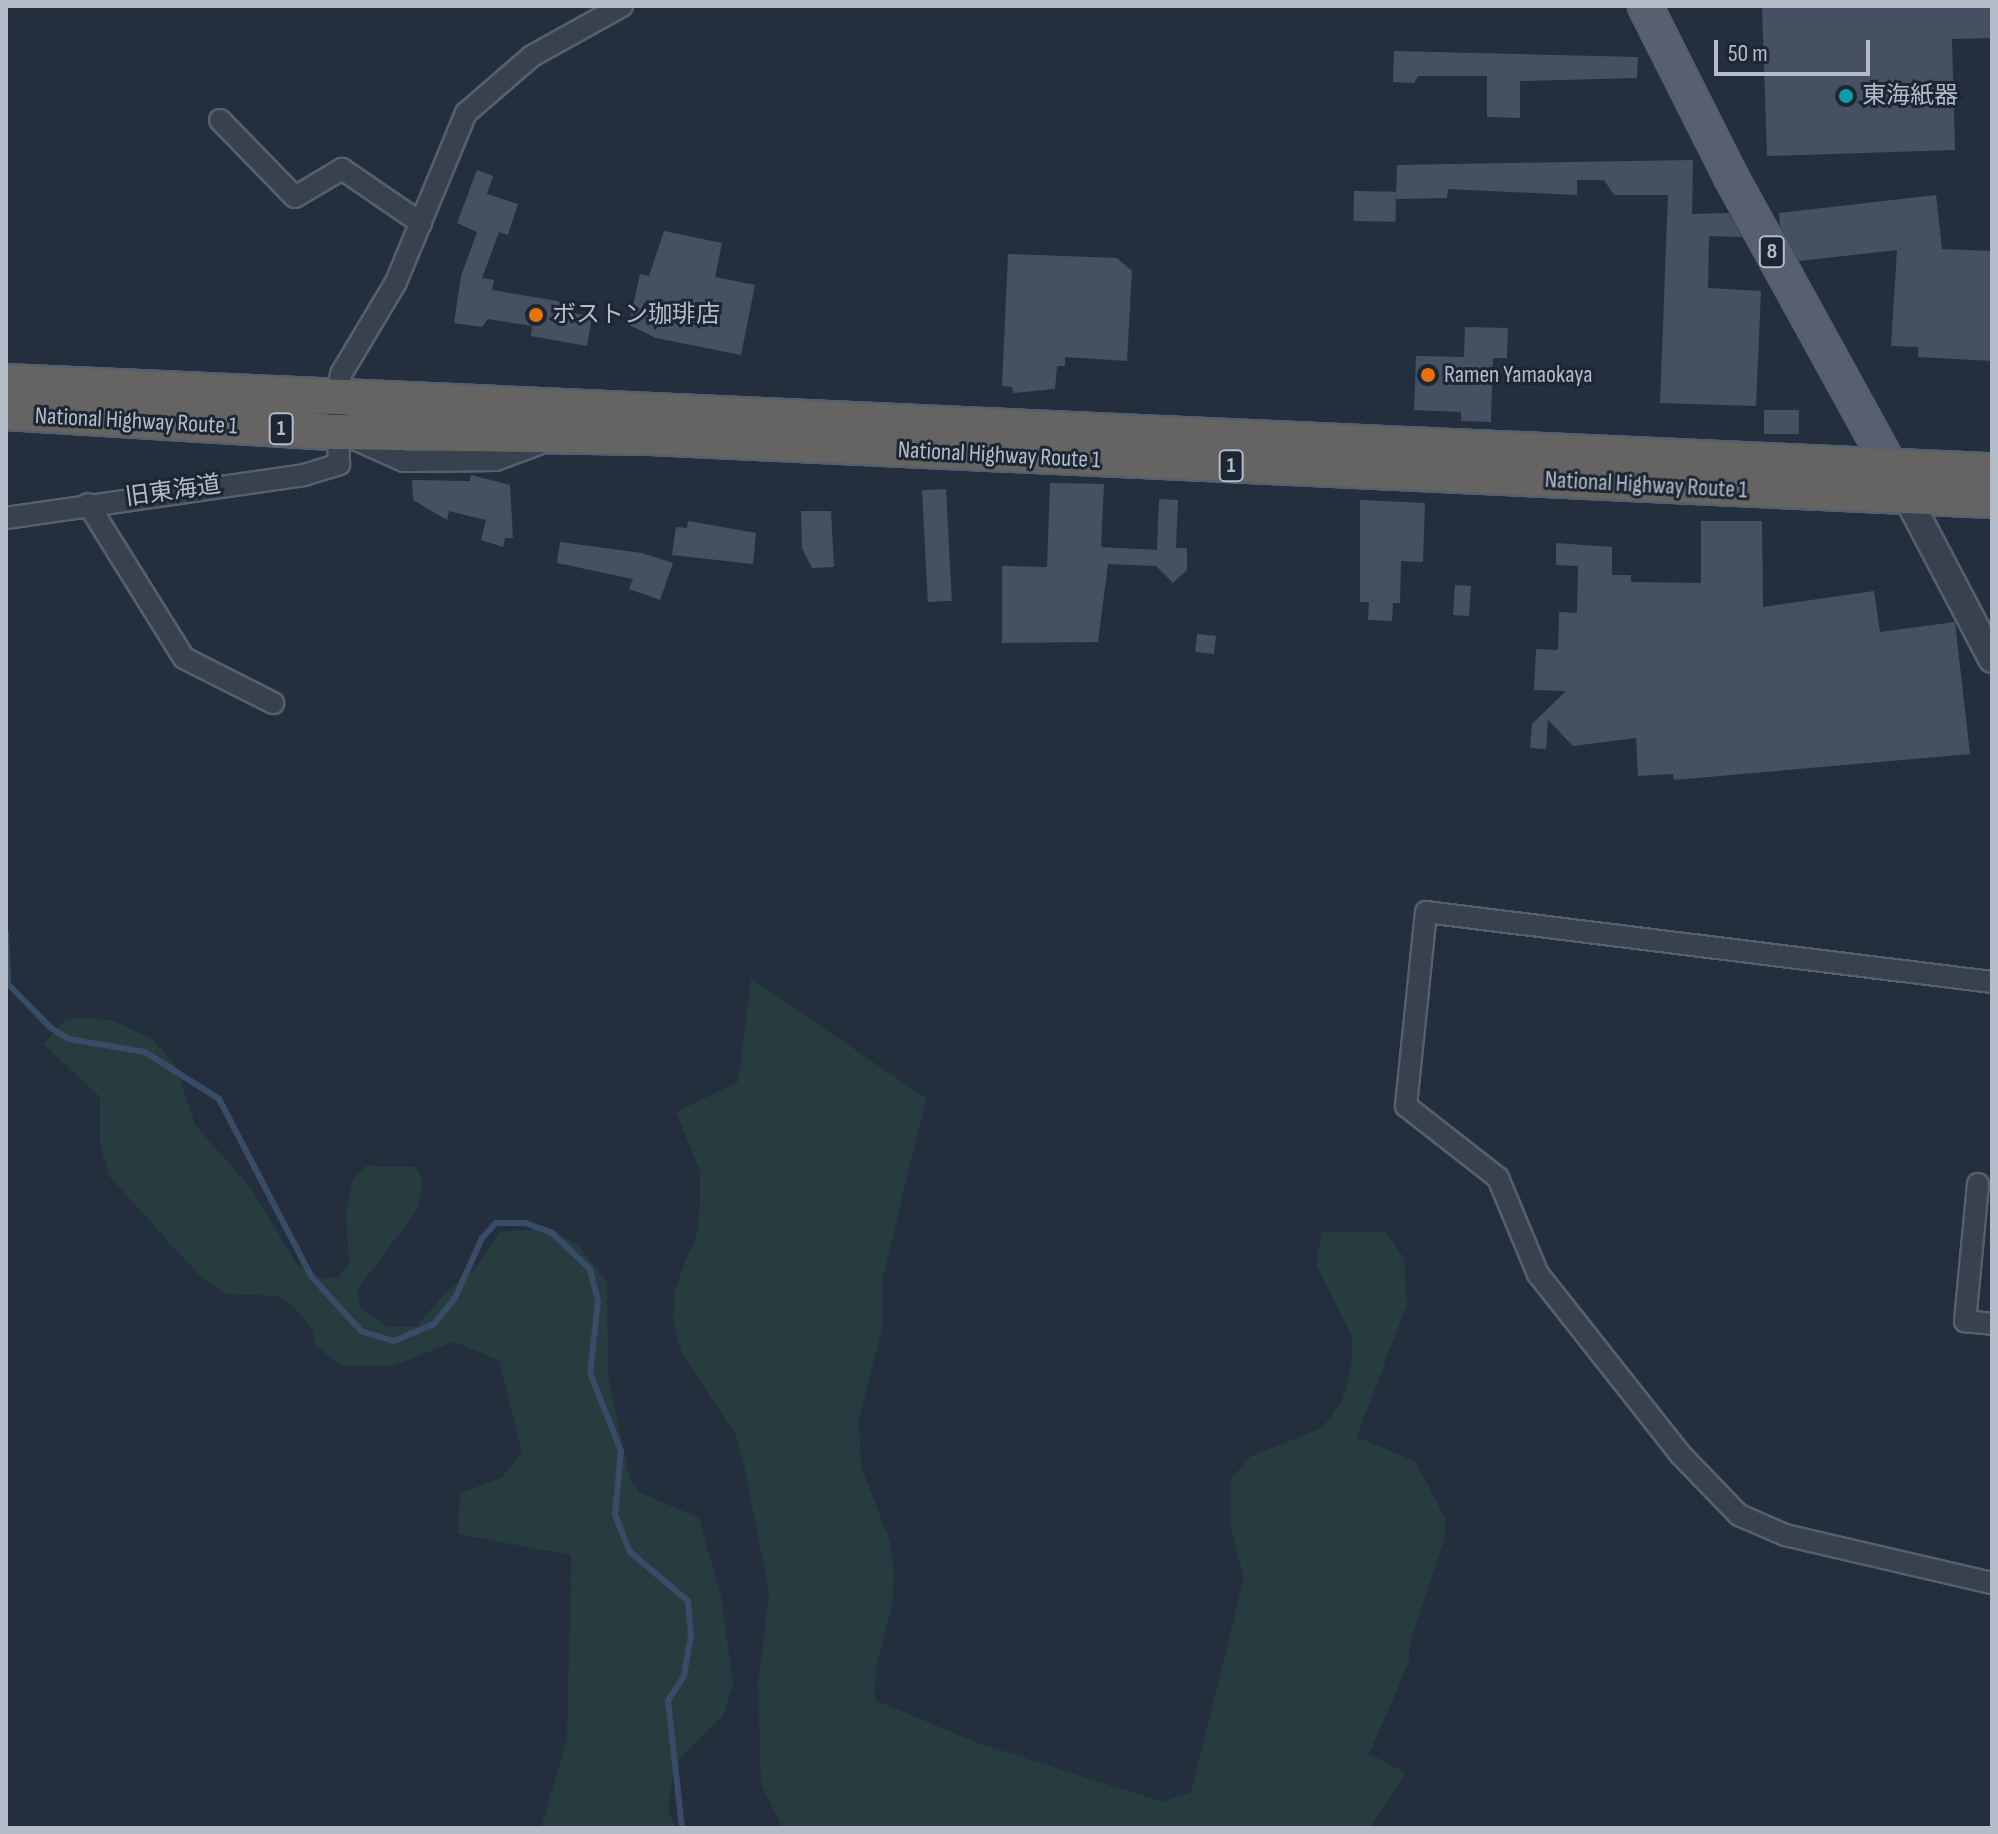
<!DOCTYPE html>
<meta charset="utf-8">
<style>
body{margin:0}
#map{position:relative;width:1998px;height:1834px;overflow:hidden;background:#242f3e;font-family:"Sofia Sans Condensed","Noto Sans JP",sans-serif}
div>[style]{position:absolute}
.green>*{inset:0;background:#263c3f}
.stream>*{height:6px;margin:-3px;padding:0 3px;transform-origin:3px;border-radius:3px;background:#394c67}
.building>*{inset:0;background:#455162;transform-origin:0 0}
.roads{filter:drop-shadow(2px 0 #565f6c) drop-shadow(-2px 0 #565f6c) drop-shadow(0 2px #565f6c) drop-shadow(0 -2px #565f6c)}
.minor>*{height:20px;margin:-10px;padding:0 10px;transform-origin:10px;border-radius:10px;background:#38414e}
.tertiary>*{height:26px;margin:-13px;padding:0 13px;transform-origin:13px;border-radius:13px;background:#38414e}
.primary>*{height:32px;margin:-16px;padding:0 16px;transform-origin:16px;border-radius:16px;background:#56606e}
.trunk>*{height:34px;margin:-17px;padding:0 17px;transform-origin:17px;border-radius:17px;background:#656462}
.dots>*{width:22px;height:22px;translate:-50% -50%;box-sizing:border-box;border:4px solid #1d2633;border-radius:50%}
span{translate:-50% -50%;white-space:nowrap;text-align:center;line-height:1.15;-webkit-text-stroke:6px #1d2633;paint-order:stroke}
.shield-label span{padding:2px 6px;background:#1d2633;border:2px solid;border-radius:6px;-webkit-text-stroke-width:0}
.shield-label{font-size:22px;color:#b4bcc9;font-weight:700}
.poi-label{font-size:24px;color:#b4bcc9}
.left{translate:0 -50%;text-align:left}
.street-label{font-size:24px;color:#b4bcc9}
.frame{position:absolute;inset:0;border:8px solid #b4bcc9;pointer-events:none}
.scale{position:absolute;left:1714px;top:40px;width:156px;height:36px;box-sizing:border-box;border:4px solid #b4bcc9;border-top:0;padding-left:10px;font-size:24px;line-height:28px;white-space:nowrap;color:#b4bcc9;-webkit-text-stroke:6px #1d2633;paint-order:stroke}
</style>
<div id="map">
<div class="green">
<div style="clip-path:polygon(751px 979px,926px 1098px,882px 1282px,882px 1329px,859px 1419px,861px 1466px,890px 1541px,894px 1575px,892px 1606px,876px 1669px,875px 1700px,978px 1743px,1162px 1802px,1191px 1792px,1244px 1577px,1231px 1530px,1230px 1480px,1251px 1456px,1322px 1428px,1341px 1403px,1351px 1370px,1352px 1337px,1316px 1264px,1322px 1232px,1386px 1232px,1404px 1258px,1407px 1304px,1357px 1437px,1416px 1462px,1445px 1518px,1446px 1534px,1409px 1646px,1409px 1662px,1369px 1754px,1406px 1773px,1370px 1828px,783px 1828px,761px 1784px,758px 1686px,769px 1592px,744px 1465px,735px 1434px,682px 1353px,673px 1321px,674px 1291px,697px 1233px,700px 1203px,700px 1171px,676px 1112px,738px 1082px)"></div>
<div style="clip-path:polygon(79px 1018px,112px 1020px,152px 1039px,174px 1063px,196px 1126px,251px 1188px,298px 1266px,324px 1279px,339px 1277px,349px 1264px,346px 1213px,353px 1179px,366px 1166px,415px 1167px,423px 1179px,417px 1210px,357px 1290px,360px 1306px,385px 1326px,416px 1327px,446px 1292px,473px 1272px,500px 1232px,549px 1228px,578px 1245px,607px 1282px,608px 1375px,630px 1480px,641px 1493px,699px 1518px,722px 1600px,733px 1687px,722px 1717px,674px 1765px,668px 1811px,676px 1828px,541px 1828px,567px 1739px,571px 1555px,458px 1534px,460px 1494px,502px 1477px,522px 1453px,499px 1360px,454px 1342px,392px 1366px,342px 1366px,316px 1346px,312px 1329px,291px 1304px,277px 1296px,228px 1294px,201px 1277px,109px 1176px,100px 1145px,100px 1097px,43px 1044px,64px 1021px)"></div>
</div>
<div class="stream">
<div style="left:6px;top:933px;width:51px;rotate:87.8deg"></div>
<div style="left:8px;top:984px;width:62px;rotate:45.7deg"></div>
<div style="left:51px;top:1028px;width:21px;rotate:31deg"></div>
<div style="left:69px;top:1039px;width:77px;rotate:9.7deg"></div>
<div style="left:145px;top:1052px;width:88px;rotate:32.4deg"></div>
<div style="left:219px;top:1099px;width:199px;rotate:62.5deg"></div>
<div style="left:311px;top:1276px;width:74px;rotate:47.7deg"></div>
<div style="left:361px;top:1331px;width:34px;rotate:17deg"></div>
<div style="left:394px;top:1341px;width:43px;rotate:-23deg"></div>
<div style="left:434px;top:1324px;width:33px;rotate:-51deg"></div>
<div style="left:455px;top:1298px;width:66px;rotate:-65.8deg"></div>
<div style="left:482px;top:1238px;width:21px;rotate:-47deg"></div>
<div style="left:496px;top:1223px;width:29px"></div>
<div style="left:525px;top:1223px;width:29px;rotate:20deg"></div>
<div style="left:552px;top:1233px;width:52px;rotate:43.5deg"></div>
<div style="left:590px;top:1269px;width:33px;rotate:76deg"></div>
<div style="left:598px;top:1301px;width:72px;rotate:96.3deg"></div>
<div style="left:590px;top:1373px;width:84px;rotate:68.3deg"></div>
<div style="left:621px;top:1451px;width:64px;rotate:95.4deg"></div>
<div style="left:615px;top:1515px;width:40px;rotate:68deg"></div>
<div style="left:630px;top:1552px;width:76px;rotate:40.2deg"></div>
<div style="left:688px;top:1601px;width:34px;rotate:85deg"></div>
<div style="left:691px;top:1635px;width:42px;rotate:99.7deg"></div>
<div style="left:684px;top:1676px;width:30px;rotate:123deg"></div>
<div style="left:668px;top:1701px;width:128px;rotate:83.7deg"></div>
</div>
<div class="building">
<div style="clip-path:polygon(1762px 6px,1992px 6px,1992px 38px,1952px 39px,1955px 150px,1767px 156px)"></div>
<div style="clip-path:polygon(1394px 51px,1638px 57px,1637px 78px,1520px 81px,1520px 118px,1487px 117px,1487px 76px,1418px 76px,1414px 83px,1393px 82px)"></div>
<div style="clip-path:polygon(1693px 160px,1692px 214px,1729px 213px,1742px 237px,1709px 236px,1708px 288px,1761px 291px,1756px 406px,1660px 403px,1668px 195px,1614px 195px,1604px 180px,1577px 180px,1577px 195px,1448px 189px,1447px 198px,1396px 199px,1397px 165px)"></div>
<div style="clip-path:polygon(477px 170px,493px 176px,487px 194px,518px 204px,508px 235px,499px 232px,482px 278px,494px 280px,492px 290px,576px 304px,574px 313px,592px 317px,587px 346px,531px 336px,532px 326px,488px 319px,482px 327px,454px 323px,461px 276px,477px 232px,457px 223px)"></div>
<div style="left:1354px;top:191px;width:42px;height:30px;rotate:1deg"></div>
<div style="clip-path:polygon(1936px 195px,1942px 249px,1992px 251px,1992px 361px,1918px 357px,1918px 347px,1891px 346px,1897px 250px,1799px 261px,1780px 227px,1779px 213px)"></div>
<div style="clip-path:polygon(664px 231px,722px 243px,715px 277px,755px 285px,741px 355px,656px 338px,629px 325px,640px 274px,649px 276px)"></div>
<div style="clip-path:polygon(1008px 254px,1117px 258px,1132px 271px,1127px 361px,1065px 357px,1065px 366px,1057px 366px,1055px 389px,1013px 393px,1012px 387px,1002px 386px)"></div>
<div style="clip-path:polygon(1465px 327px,1508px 328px,1507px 358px,1493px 358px,1491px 422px,1461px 421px,1461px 412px,1414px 410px,1416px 356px,1464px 357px)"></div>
<div style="left:1764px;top:410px;width:35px;height:24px"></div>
<div style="clip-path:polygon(471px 475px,510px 485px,513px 538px,505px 538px,503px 547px,481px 540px,486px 520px,449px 511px,447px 520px,413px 500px,412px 480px,470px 481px)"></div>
<div style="clip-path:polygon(1050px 483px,1104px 484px,1101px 547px,1157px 550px,1159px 499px,1178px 500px,1176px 548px,1187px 548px,1187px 570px,1173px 583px,1156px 566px,1108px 564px,1098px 642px,1002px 643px,1002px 566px,1047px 567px)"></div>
<div style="left:946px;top:489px;width:112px;height:24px;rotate:87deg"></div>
<div style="clip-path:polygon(1360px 500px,1425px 503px,1423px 562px,1401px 561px,1400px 603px,1393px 603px,1392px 621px,1368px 620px,1369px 602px,1360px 602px)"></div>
<div style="clip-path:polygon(801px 511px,831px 511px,834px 567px,812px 568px,802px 548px)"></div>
<div style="clip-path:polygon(688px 521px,756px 533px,753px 564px,672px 555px,676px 527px,687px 528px)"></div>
<div style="clip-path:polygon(1701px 521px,1762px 521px,1763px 607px,1874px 591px,1880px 632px,1955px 622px,1970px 754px,1674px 780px,1673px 774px,1638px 776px,1636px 738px,1573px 746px,1548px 720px,1546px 749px,1530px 748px,1532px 724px,1566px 691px,1534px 690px,1536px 649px,1558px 650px,1559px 612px,1577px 613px,1578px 566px,1556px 565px,1556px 543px,1612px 547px,1612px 575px,1631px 575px,1631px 582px,1701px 583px)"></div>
<div style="clip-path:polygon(560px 542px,642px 553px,673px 563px,660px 600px,629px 589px,633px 579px,557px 563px)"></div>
<div style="left:1455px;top:585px;width:16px;height:30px;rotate:4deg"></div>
<div style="left:1197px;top:634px;width:19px;height:18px;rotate:6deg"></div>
</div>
<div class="roads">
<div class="minor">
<div style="left:220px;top:120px;width:107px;rotate:45.8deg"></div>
<div style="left:295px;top:197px;width:55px;rotate:-30.8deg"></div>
<div style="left:342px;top:169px;width:96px;rotate:34.4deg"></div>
<div style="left:357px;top:440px;width:51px;rotate:24.1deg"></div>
<div style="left:404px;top:461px;width:92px;rotate:-0.6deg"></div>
<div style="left:496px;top:460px;width:48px;rotate:-20.7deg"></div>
<div style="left:88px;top:504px;width:181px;rotate:58.1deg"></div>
<div style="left:184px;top:658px;width:100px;rotate:26.8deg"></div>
<div style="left:6px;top:518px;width:301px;rotate:-8.2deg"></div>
<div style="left:304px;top:475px;width:37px;rotate:-17deg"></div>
<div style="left:339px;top:464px;width:65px;rotate:-91.8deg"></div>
<div style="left:337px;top:399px;width:25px;rotate:-81deg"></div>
<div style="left:341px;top:374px;width:107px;rotate:-59.1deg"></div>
<div style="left:396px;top:282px;width:183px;rotate:-67.5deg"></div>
<div style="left:466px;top:113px;width:87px;rotate:-40.8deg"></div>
<div style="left:532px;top:56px;width:103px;rotate:-29.1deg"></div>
<div style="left:1992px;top:982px;width:570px;rotate:-172.95deg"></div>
<div style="left:1426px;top:912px;width:195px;rotate:95.9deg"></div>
<div style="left:1406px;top:1106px;width:117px;rotate:38deg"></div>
<div style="left:1498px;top:1178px;width:104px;rotate:67.4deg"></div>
<div style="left:1538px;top:1274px;width:229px;rotate:51.7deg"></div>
<div style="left:1680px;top:1454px;width:85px;rotate:46deg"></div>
<div style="left:1739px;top:1515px;width:50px;rotate:23.5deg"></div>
<div style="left:1785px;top:1535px;width:212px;rotate:13.1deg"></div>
<div style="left:1978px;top:1184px;width:138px;rotate:95.4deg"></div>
<div style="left:1965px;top:1321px;width:27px;rotate:6deg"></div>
</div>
<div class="tertiary">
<div style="left:1906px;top:495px;width:185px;rotate:62.3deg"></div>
</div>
<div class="primary">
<div style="left:1645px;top:6px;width:191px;rotate:63.3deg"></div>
<div style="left:1731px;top:177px;width:351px;rotate:61.2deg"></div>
</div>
<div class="trunk">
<div style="left:6px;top:382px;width:1988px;rotate:2.57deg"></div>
<div style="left:6px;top:412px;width:331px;rotate:3.5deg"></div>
<div style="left:336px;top:432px;width:314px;rotate:0.9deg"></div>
<div style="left:650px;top:437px;width:1343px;rotate:2.69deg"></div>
</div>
</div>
<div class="dots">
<div style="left:1846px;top:96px;background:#0f9aa8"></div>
<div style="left:536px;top:315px;background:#e8710a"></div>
<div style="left:1428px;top:375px;background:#e8710a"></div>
</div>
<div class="shield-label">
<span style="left:1772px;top:252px">8</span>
<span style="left:281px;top:429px">1</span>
<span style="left:1231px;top:466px">1</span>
</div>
<div class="poi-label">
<span class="left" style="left:1862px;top:96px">東海紙器</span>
<span class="left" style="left:552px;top:315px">ボストン珈琲店</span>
<span class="left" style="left:1444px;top:375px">Ramen Yamaokaya</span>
</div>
<div class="street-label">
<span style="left:136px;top:421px;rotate:3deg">National Highway Route 1</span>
<span style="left:999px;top:455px;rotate:3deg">National Highway Route 1</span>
<span style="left:1646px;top:485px;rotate:3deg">National Highway Route 1</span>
<span style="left:173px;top:491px;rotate:-8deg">旧東海道</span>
</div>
<div class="frame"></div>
<div class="scale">50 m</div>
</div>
